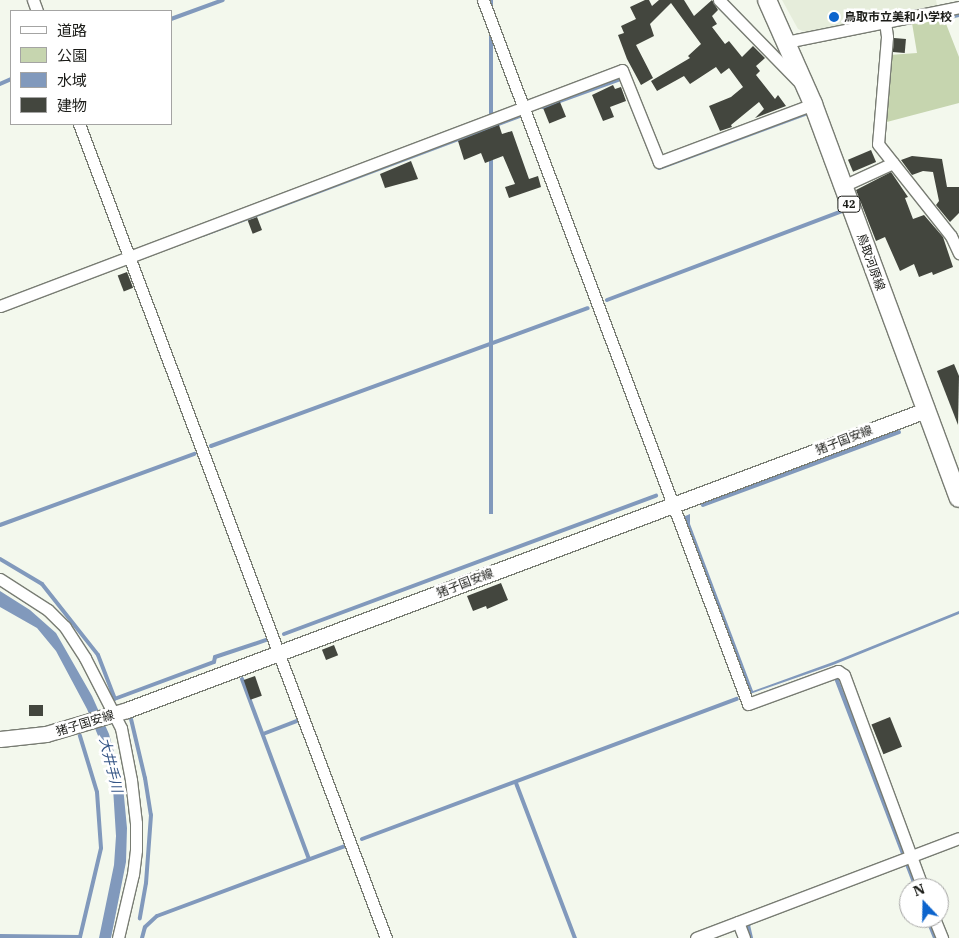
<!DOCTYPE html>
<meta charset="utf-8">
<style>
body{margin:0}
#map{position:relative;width:959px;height:938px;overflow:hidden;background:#f3f8ed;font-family:"IBM Plex Serif","Noto Sans JP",serif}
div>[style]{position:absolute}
.built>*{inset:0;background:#e6eddb}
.green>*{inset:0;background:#c6d5af}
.water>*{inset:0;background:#8199bc;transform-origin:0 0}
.stream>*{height:4px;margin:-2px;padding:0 2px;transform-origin:2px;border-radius:2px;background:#8199bc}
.building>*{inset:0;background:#43463e;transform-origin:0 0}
.roads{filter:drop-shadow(1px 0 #787c73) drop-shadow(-1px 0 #787c73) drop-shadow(0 1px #787c73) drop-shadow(0 -1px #787c73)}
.street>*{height:11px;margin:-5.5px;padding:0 5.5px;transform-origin:5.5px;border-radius:5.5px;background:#fff}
.secondary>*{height:15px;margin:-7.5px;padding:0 7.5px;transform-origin:7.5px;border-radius:7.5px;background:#fff}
.primary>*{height:18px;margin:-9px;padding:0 9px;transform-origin:9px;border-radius:9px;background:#fff}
.dots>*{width:14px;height:14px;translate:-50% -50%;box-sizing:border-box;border:2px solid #fff;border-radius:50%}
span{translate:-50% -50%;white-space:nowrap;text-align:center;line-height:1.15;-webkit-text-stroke:5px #fff;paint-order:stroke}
.shield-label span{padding:1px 4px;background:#fff;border:1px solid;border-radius:4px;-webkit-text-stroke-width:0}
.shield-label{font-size:11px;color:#1b1c18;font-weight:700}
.poi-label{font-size:12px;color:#1b1c18;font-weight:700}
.left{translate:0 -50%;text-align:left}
.street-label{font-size:12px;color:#1b1c18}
.water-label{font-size:14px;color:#335485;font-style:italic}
.legend{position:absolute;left:10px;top:10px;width:162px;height:115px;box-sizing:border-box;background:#fff;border:1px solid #a4a4a3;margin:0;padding:6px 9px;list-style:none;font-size:15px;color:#1b1c18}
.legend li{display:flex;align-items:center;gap:10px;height:25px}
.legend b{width:25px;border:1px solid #a4a4a3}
.north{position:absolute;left:899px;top:878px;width:50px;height:50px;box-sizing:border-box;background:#fff;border:1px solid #a4a4a3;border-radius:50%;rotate:339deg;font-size:14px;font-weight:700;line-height:20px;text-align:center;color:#1b1c18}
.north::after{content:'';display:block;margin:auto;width:18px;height:22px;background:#0c64cd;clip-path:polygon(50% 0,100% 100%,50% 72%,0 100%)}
</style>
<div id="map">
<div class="built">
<div style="clip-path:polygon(782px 0,936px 0,937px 5px,805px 32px,798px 29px)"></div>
</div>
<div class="green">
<div style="clip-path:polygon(943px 16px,959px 57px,959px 103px,883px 123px,889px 55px,917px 53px,912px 23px)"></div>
</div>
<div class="water">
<div style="left:489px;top:0;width:4px;height:514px"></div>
<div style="clip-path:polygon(690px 514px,690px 524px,753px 691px,833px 662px,959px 611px,959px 614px,833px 665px,750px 694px,683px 517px)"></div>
<div style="clip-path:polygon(0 591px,30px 610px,56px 633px,92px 696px,109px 734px,123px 786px,127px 828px,126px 862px,111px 938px,99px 938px,114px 865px,116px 836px,113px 788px,101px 743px,87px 709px,56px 651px,37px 628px,0 607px)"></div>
</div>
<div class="stream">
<div style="left:950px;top:17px;width:9px;rotate:-13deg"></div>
<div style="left:171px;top:19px;width:55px;rotate:-20.1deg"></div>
<div style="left:0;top:84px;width:12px;rotate:-24deg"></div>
<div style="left:543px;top:107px;width:85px;rotate:-19.9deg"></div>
<div style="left:659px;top:168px;width:156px;rotate:-20.3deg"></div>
<div style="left:203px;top:235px;width:338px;rotate:-20.6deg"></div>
<div style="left:607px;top:300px;width:254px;rotate:-20.7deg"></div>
<div style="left:845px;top:210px;width:3px;rotate:-108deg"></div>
<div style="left:211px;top:446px;width:401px;rotate:-20.1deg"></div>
<div style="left:703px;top:505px;width:209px;rotate:-20.4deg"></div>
<div style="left:0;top:525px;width:207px;rotate:-20.1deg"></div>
<div style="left:0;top:559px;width:49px;rotate:30.8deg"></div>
<div style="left:42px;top:584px;width:90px;rotate:51.7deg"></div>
<div style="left:98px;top:655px;width:47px;rotate:68.9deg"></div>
<div style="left:284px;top:634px;width:397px;rotate:-20.4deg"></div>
<div style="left:836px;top:678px;width:225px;rotate:69.1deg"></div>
<div style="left:242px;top:679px;width:192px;rotate:69.6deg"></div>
<div style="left:117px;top:698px;width:103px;rotate:-20.4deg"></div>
<div style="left:214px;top:662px;width:5px;rotate:-79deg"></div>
<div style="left:215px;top:657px;width:54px;rotate:-18.4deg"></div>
<div style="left:131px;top:719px;width:61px;rotate:76.7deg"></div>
<div style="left:145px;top:778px;width:37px;rotate:81deg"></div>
<div style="left:151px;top:815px;width:68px;rotate:94.2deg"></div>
<div style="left:146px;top:883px;width:36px;rotate:100deg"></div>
<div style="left:263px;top:734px;width:40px;rotate:-21deg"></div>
<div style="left:516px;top:783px;width:166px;rotate:69.2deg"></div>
<div style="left:362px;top:839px;width:400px;rotate:-20.5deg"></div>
<div style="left:927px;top:918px;width:22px;rotate:68deg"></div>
<div style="left:0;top:936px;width:80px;rotate:0.7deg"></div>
<div style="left:80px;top:937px;width:91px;rotate:-76.7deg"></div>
<div style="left:101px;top:848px;width:56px;rotate:-94.1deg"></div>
<div style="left:97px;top:792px;width:59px;rotate:-106.9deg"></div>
<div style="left:142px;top:938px;width:11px;rotate:-75deg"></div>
<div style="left:145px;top:927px;width:16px;rotate:-43deg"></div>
<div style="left:157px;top:916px;width:201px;rotate:-20.4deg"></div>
<div style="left:751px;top:938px;width:13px;rotate:-103deg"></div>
<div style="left:748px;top:925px;width:6px;rotate:-39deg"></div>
</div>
<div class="building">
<div style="clip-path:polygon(645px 0,649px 0,652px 6px,659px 0,684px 0,694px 16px,712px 0,718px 10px,712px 16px,717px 24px,712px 27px,725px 44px,729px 41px,742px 57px,753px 46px,765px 58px,756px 66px,760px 71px,756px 75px,775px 99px,778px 95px,786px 106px,755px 118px,764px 109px,759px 102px,731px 125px,732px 127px,720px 131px,709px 106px,731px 97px,743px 87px,729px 68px,721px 74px,716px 67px,690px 84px,684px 76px,657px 91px,651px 81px,690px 58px,688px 56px,701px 44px,671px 3px,650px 24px,654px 36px,636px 45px,653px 78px,641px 85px,627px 59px,618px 35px,624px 33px,621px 26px,636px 19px,630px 7px)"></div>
<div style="left:894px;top:38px;width:12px;height:14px;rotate:5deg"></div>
<div style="clip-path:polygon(613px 85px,615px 89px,621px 87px,626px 101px,610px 107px,614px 117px,603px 121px,592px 95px)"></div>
<div style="left:560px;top:102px;width:16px;height:18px;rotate:68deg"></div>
<div style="clip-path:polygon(499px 125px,502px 134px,512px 131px,529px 179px,538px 176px,541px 187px,509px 198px,505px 187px,515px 184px,503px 156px,485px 163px,481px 153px,464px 160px,458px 141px)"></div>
<div style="left:871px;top:150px;width:13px;height:25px;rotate:67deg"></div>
<div style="clip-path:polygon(912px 156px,942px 159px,947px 187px,959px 187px,959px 213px,950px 222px,936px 205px,939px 201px,933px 172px,923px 171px,912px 175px,901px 160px)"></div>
<div style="clip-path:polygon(411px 161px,418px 179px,385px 188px,380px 174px)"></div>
<div style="clip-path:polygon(891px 172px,908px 197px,905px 198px,913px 219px,924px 215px,943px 237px,953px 267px,933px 275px,932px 272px,919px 277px,914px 264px,900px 271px,885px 237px,876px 241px,856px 190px)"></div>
<div style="left:257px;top:217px;width:14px;height:10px;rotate:69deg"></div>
<div style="left:127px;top:272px;width:17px;height:10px;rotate:69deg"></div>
<div style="clip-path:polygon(954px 364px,959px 376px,958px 425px,937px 371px)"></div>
<div style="clip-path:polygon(501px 583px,508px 600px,487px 609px,486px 606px,473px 611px,467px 596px)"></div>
<div style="left:334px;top:645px;width:11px;height:13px;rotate:68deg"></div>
<div style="left:255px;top:676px;width:21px;height:12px;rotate:71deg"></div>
<div style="left:43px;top:705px;width:11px;height:14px;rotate:90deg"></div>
<div style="left:890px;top:717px;width:32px;height:20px;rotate:68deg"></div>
</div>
<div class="roads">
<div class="street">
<div style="left:33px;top:0;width:12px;rotate:70deg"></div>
<div style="left:483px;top:0;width:752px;rotate:69.37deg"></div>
<div style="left:748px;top:704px;width:96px;rotate:-20.1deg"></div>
<div style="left:838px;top:671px;width:7px;rotate:34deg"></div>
<div style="left:844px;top:675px;width:227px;rotate:69.7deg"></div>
<div style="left:719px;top:0;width:116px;rotate:45.7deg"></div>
<div style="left:885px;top:22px;width:15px;rotate:82deg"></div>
<div style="left:887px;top:37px;width:107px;rotate:94.8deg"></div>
<div style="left:878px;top:144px;width:117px;rotate:51.6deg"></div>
<div style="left:951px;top:236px;width:19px;rotate:65deg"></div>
<div style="left:786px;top:42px;width:177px;rotate:-11.4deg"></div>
<div style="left:79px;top:124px;width:870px;rotate:69.34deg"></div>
<div style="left:843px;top:186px;width:55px;rotate:-24.7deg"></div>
<div style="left:0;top:306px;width:665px;rotate:-20.78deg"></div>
<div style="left:622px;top:70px;width:99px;rotate:68.1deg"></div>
<div style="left:659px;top:162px;width:165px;rotate:-20.6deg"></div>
<div style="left:0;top:579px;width:57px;rotate:32.9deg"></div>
<div style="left:48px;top:610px;width:24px;rotate:45deg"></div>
<div style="left:65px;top:627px;width:37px;rotate:57deg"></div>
<div style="left:85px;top:658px;width:79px;rotate:62.8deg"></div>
<div style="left:121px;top:728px;width:53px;rotate:79.1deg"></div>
<div style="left:131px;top:780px;width:43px;rotate:83.4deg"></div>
<div style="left:136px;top:823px;width:27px;rotate:90deg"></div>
<div style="left:136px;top:850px;width:24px;rotate:97deg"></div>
<div style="left:133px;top:874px;width:66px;rotate:103.2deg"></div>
<div style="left:934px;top:918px;width:22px;rotate:68deg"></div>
<div style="left:738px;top:922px;width:17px;rotate:69deg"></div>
<div style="left:696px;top:938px;width:281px;rotate:-20.8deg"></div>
</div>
<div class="secondary">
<div style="left:0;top:739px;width:46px;rotate:-6.2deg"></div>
<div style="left:46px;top:734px;width:84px;rotate:-16.5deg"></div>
<div style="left:127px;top:710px;width:853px;rotate:-20.58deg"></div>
</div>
<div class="primary">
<div style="left:767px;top:0;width:114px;rotate:66.1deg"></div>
<div style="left:813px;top:104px;width:420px;rotate:69.7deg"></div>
</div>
</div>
<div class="dots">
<div style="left:834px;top:17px;background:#0c64cd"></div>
</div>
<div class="shield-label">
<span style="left:849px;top:204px">42</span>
</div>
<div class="poi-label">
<span class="left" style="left:844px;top:17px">鳥取市立美和小学校</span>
</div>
<div class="street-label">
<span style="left:871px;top:262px;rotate:70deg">鳥取河原線</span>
<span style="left:844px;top:440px;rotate:-21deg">猪子国安線</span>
<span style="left:465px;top:583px;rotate:-21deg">猪子国安線</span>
<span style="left:85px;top:723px;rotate:-17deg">猪子国安線</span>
</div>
<div class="water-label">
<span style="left:111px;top:765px;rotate:76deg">大井手川</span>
</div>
<ul class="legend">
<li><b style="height:6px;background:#fff"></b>道路</li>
<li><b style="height:14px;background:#c6d5af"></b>公園</li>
<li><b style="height:14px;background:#8199bc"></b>水域</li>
<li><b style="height:14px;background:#43463e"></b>建物</li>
</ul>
<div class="north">N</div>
</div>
